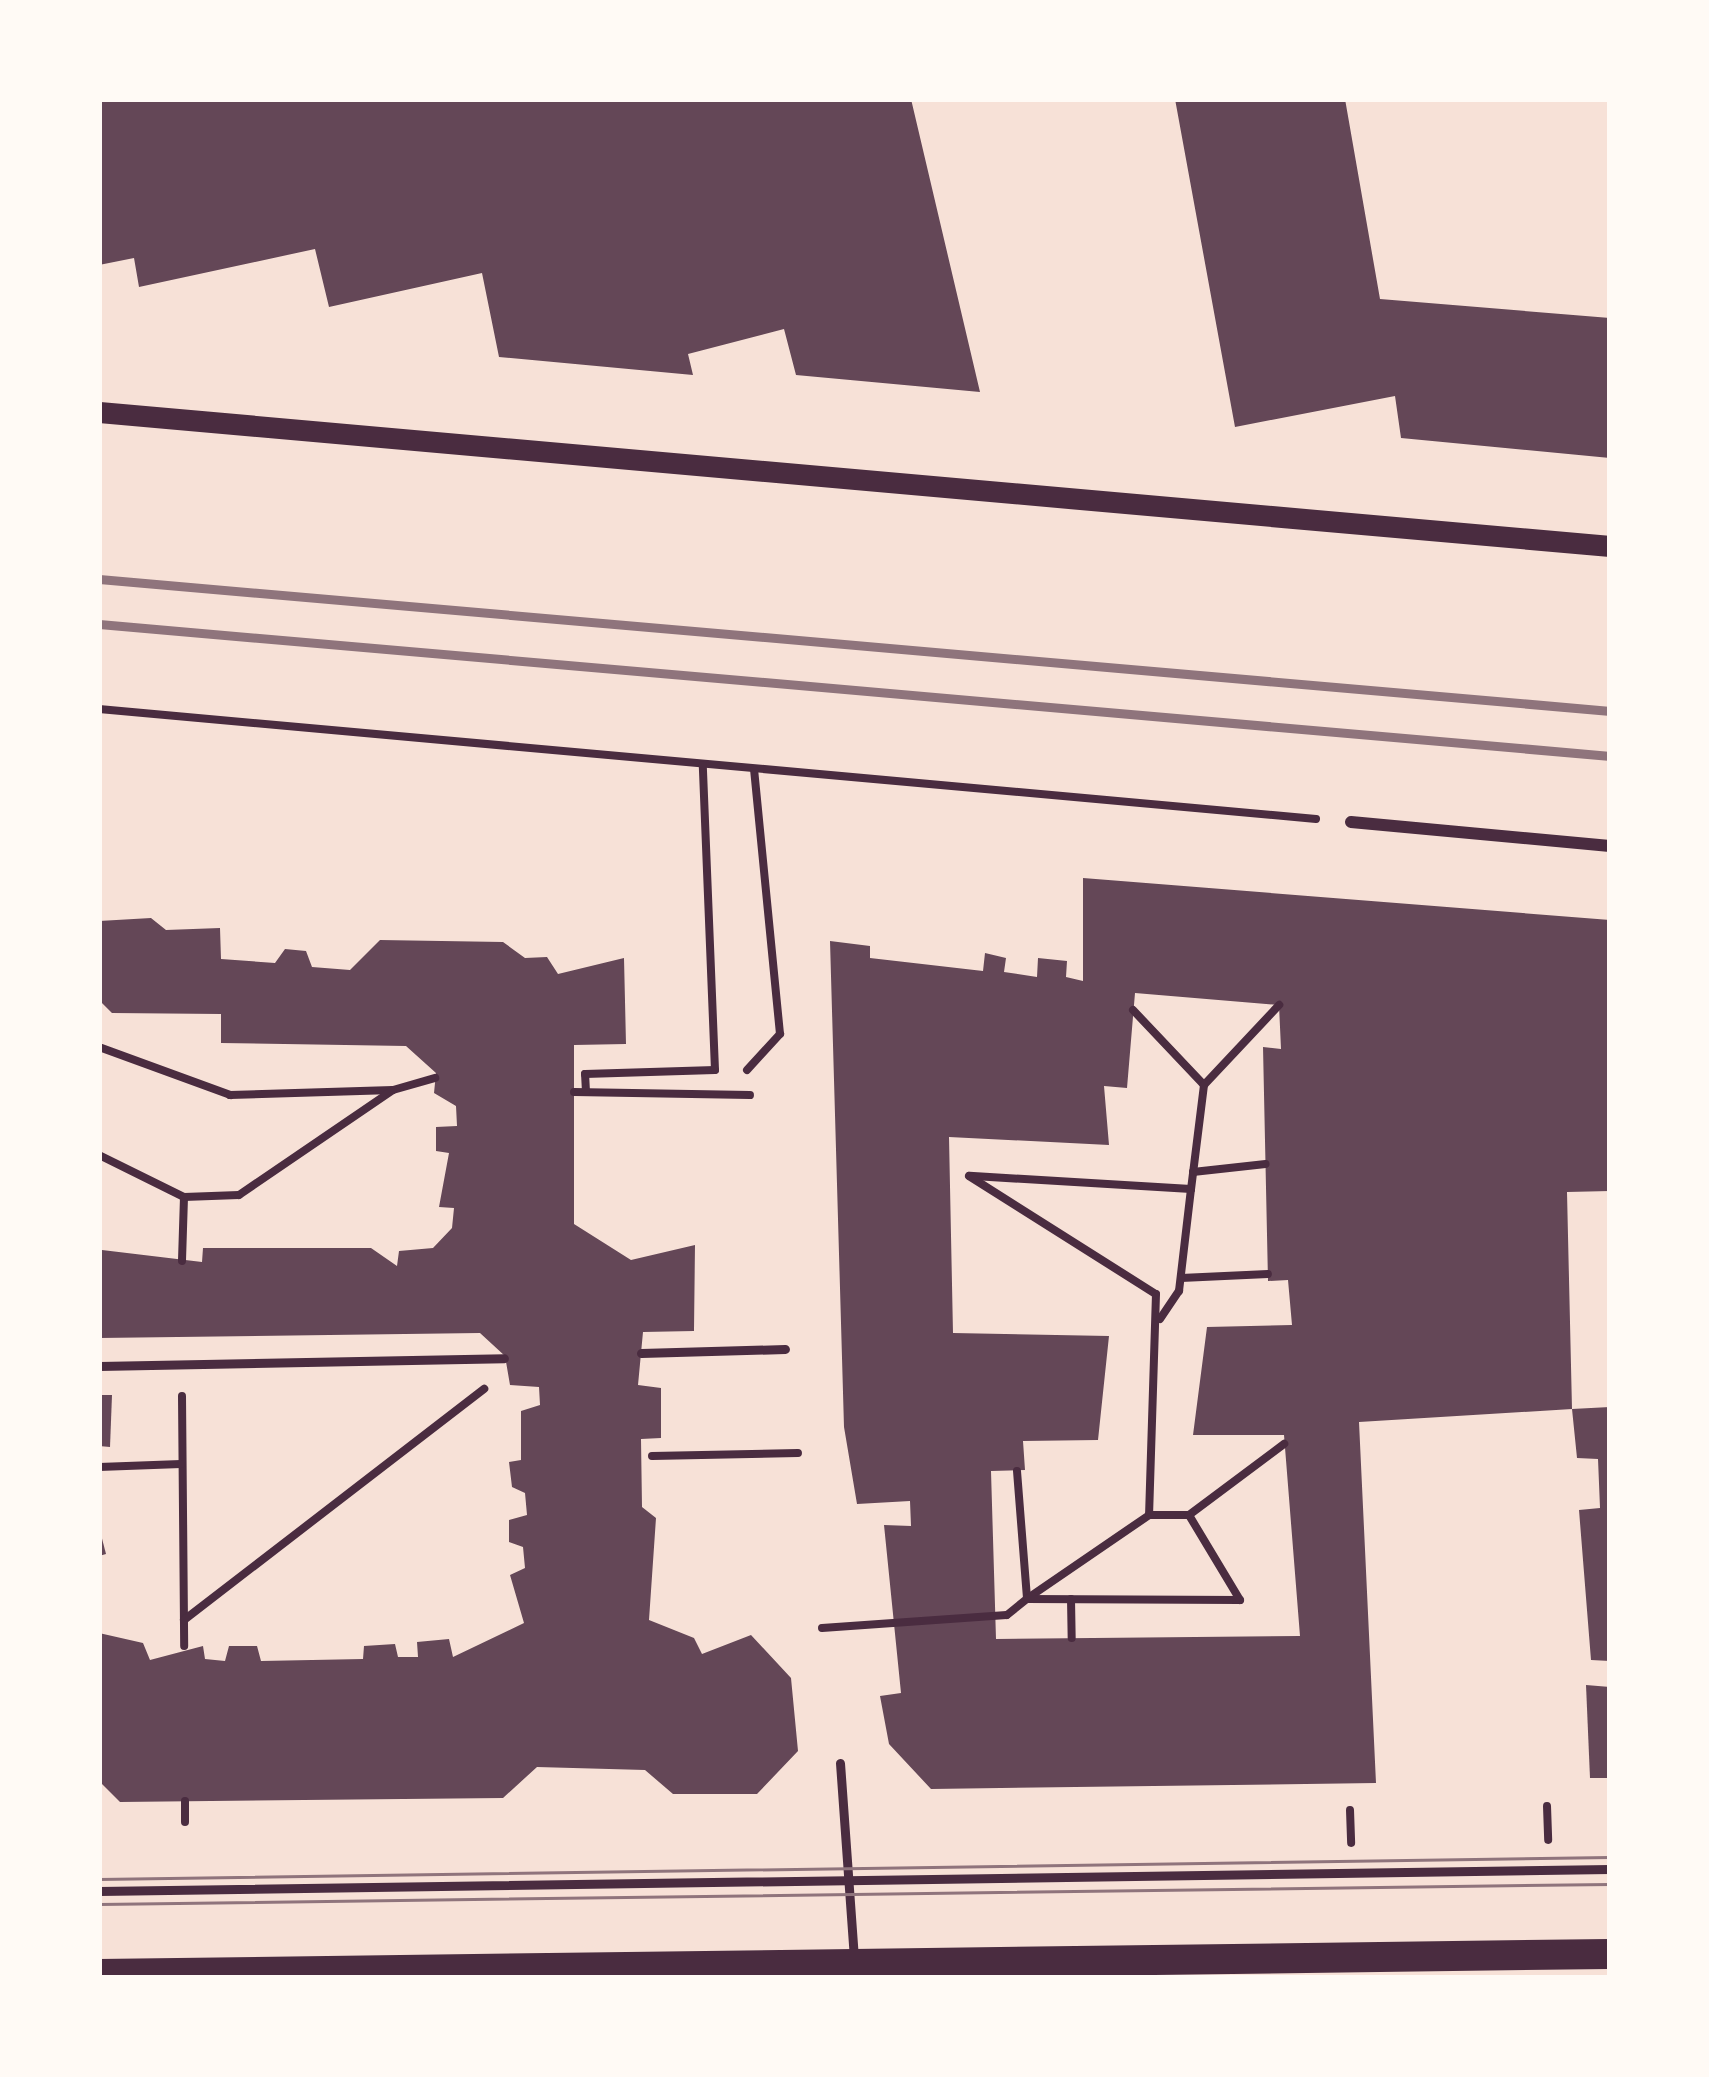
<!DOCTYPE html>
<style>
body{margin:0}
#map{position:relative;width:1709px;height:2077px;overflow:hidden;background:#f7e1d7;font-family:Roboto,sans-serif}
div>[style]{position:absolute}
.building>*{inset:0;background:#644757}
.path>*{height:8px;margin:-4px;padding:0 4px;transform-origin:4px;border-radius:4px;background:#4a2c40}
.service>*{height:9px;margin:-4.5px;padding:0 4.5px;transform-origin:4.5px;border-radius:4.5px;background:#4a2c40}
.minor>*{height:12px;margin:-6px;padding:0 6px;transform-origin:6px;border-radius:6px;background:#4a2c40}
.tertiary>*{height:21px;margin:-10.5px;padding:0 10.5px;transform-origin:10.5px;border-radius:10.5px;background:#4a2c40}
.primary>*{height:30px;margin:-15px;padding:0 15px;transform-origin:15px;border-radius:15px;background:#4a2c40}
.tram>*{height:3px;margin:-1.5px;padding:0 1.5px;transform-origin:1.5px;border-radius:1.5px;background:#8f747c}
.rail>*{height:9px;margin:-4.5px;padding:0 4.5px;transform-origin:4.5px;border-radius:4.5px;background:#8f747c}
span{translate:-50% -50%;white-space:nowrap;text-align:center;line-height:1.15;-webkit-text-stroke:12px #fffaf5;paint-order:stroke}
.frame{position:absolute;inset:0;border:102px solid #fffaf5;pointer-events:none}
</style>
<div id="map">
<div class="building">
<div style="clip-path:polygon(99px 99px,911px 99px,980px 392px,796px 375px,784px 329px,688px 354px,693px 375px,499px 357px,482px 273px,329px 307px,315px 249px,139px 287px,134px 258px,99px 265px)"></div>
<div style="clip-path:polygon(1175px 99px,1345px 99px,1380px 299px,1610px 318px,1610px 458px,1401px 438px,1395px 396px,1235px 427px)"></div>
<div style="clip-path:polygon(evenodd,1083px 878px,1610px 920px,1610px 1191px,1567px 1192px,1572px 1409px,1359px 1422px,1376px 1783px,931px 1789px,889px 1744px,880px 1696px,901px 1693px,884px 1525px,911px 1526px,910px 1501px,857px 1504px,844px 1427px,830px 941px,870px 946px,870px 958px,983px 971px,985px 953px,1006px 958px,1004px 972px,1037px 977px,1038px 958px,1067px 961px,1066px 977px,1083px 981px,1083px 878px,1135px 993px,1279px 1005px,1281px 1049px,1263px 1047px,1268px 1281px,1288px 1280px,1292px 1325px,1207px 1327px,1193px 1435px,1284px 1435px,1300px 1636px,996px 1639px,991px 1471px,1025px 1470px,1023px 1441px,1098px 1440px,1109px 1336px,953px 1333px,949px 1137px,1109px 1145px,1104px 1086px,1127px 1088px,1135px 993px)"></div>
<div style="clip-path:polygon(151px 918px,166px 930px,220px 928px,221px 959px,275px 963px,285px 949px,306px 951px,312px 967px,350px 970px,380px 940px,503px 942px,525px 958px,547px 957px,558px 974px,624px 958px,626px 1044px,574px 1045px,574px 1224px,631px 1260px,695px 1245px,694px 1331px,643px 1332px,638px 1385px,661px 1388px,661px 1438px,641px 1439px,642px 1507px,656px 1518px,649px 1620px,694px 1638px,702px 1654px,751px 1635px,791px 1678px,798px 1751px,757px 1794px,673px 1794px,645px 1770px,537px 1767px,503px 1798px,120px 1802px,99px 1781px,99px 1633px,143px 1643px,150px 1660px,203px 1646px,205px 1659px,225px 1661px,229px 1646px,257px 1646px,261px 1661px,363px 1659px,364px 1646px,395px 1644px,398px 1657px,418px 1657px,417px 1642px,449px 1639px,453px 1657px,524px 1623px,510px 1575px,525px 1568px,523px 1547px,509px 1542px,509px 1520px,527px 1515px,525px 1493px,512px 1487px,509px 1462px,521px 1460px,521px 1411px,540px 1405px,539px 1387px,510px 1385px,505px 1356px,480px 1333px,99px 1338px,102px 1250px,202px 1262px,203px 1248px,371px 1248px,397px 1266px,399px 1251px,433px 1248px,452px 1228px,454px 1208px,439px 1207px,449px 1153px,436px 1151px,436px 1127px,457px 1126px,456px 1106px,434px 1093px,436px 1073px,406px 1046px,221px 1043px,221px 1014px,112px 1013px,99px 1000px,99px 921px)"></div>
<div style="clip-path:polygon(99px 1395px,112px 1395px,110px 1447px,99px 1446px)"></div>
<div style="clip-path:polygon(1610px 1407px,1610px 1661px,1591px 1660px,1579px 1510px,1600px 1508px,1598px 1459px,1577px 1458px,1572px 1409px)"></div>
<div style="clip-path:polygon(99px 1527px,106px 1554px,99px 1556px)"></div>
<div style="clip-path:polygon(1586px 1685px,1610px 1687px,1610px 1778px,1590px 1778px)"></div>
</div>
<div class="path">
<div style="left:99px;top:709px;width:1222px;rotate:5.16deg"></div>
<div style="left:1133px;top:1010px;width:103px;rotate:46.6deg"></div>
<div style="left:1204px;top:1085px;width:105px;rotate:97.1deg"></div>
<div style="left:1191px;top:1189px;width:222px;rotate:-176.6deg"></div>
<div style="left:969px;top:1176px;width:221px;rotate:32.3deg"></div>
<div style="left:1156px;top:1294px;width:221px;rotate:91.8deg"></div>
<div style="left:99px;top:1047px;width:140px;rotate:20.1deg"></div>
<div style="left:230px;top:1095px;width:163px;rotate:-1.8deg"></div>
<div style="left:393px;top:1090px;width:44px;rotate:-15.9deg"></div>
<div style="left:747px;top:1070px;width:49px;rotate:-47.5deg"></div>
<div style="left:780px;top:1034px;width:265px;rotate:-95.6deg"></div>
<div style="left:1204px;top:1085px;width:110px;rotate:-46.8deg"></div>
<div style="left:574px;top:1092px;width:176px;rotate:1deg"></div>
<div style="left:586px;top:1092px;width:18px;rotate:-93deg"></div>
<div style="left:585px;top:1074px;width:130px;rotate:-1.8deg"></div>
<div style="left:715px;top:1070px;width:305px;rotate:-92.3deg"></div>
<div style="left:99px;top:1155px;width:95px;rotate:26.3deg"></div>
<div style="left:184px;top:1197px;width:64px;rotate:91.8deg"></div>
<div style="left:1193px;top:1172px;width:73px;rotate:-6.3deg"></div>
<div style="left:184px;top:1197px;width:55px;rotate:-2.1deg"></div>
<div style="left:239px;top:1195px;width:186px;rotate:-34.3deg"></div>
<div style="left:1181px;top:1278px;width:87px;rotate:-2.6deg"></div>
<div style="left:1160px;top:1319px;width:34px;rotate:-56deg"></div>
<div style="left:1179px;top:1291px;width:103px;rotate:-83.3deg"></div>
<div style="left:182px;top:1396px;width:250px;rotate:89.5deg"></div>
<div style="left:652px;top:1456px;width:146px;rotate:-1.2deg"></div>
<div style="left:99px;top:1467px;width:82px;rotate:-2.1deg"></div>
<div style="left:1017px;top:1471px;width:127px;rotate:85.5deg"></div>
<div style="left:1028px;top:1598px;width:147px;rotate:-34.4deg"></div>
<div style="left:1149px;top:1515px;width:40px"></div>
<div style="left:1071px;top:1599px;width:39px;rotate:89deg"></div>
<div style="left:184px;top:1620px;width:379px;rotate:-37.6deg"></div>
<div style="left:822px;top:1628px;width:185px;rotate:-4deg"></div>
<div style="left:1007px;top:1615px;width:26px;rotate:-39deg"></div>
<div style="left:1027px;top:1599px;width:213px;rotate:0.3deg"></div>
<div style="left:1240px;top:1600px;width:99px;rotate:-121deg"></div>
<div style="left:1189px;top:1515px;width:119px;rotate:-36.8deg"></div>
<div style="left:1547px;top:1806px;width:34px;rotate:88deg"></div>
<div style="left:1350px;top:1810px;width:33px;rotate:88deg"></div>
<div style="left:185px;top:1822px;width:21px;rotate:-90deg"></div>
</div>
<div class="service">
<div style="left:641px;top:1353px;width:144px;rotate:-1.6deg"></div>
<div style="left:99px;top:1366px;width:405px;rotate:-1.1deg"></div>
<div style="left:840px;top:1763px;width:196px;rotate:85.9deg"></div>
<div style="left:99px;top:1891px;width:1511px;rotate:-0.83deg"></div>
</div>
<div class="minor">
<div style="left:1351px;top:822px;width:260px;rotate:5.3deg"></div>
</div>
<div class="tertiary">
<div style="left:99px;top:412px;width:1517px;rotate:5.07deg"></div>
</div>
<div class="primary">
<div style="left:99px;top:1974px;width:1511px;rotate:-0.76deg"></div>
</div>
<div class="tram">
<div style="left:99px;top:1879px;width:1511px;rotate:-0.83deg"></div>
<div style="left:99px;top:1904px;width:1511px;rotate:-0.76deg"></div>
</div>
<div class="rail">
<div style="left:99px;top:579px;width:1517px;rotate:4.99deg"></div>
<div style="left:99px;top:624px;width:1517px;rotate:4.99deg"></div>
</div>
<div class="frame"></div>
</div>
